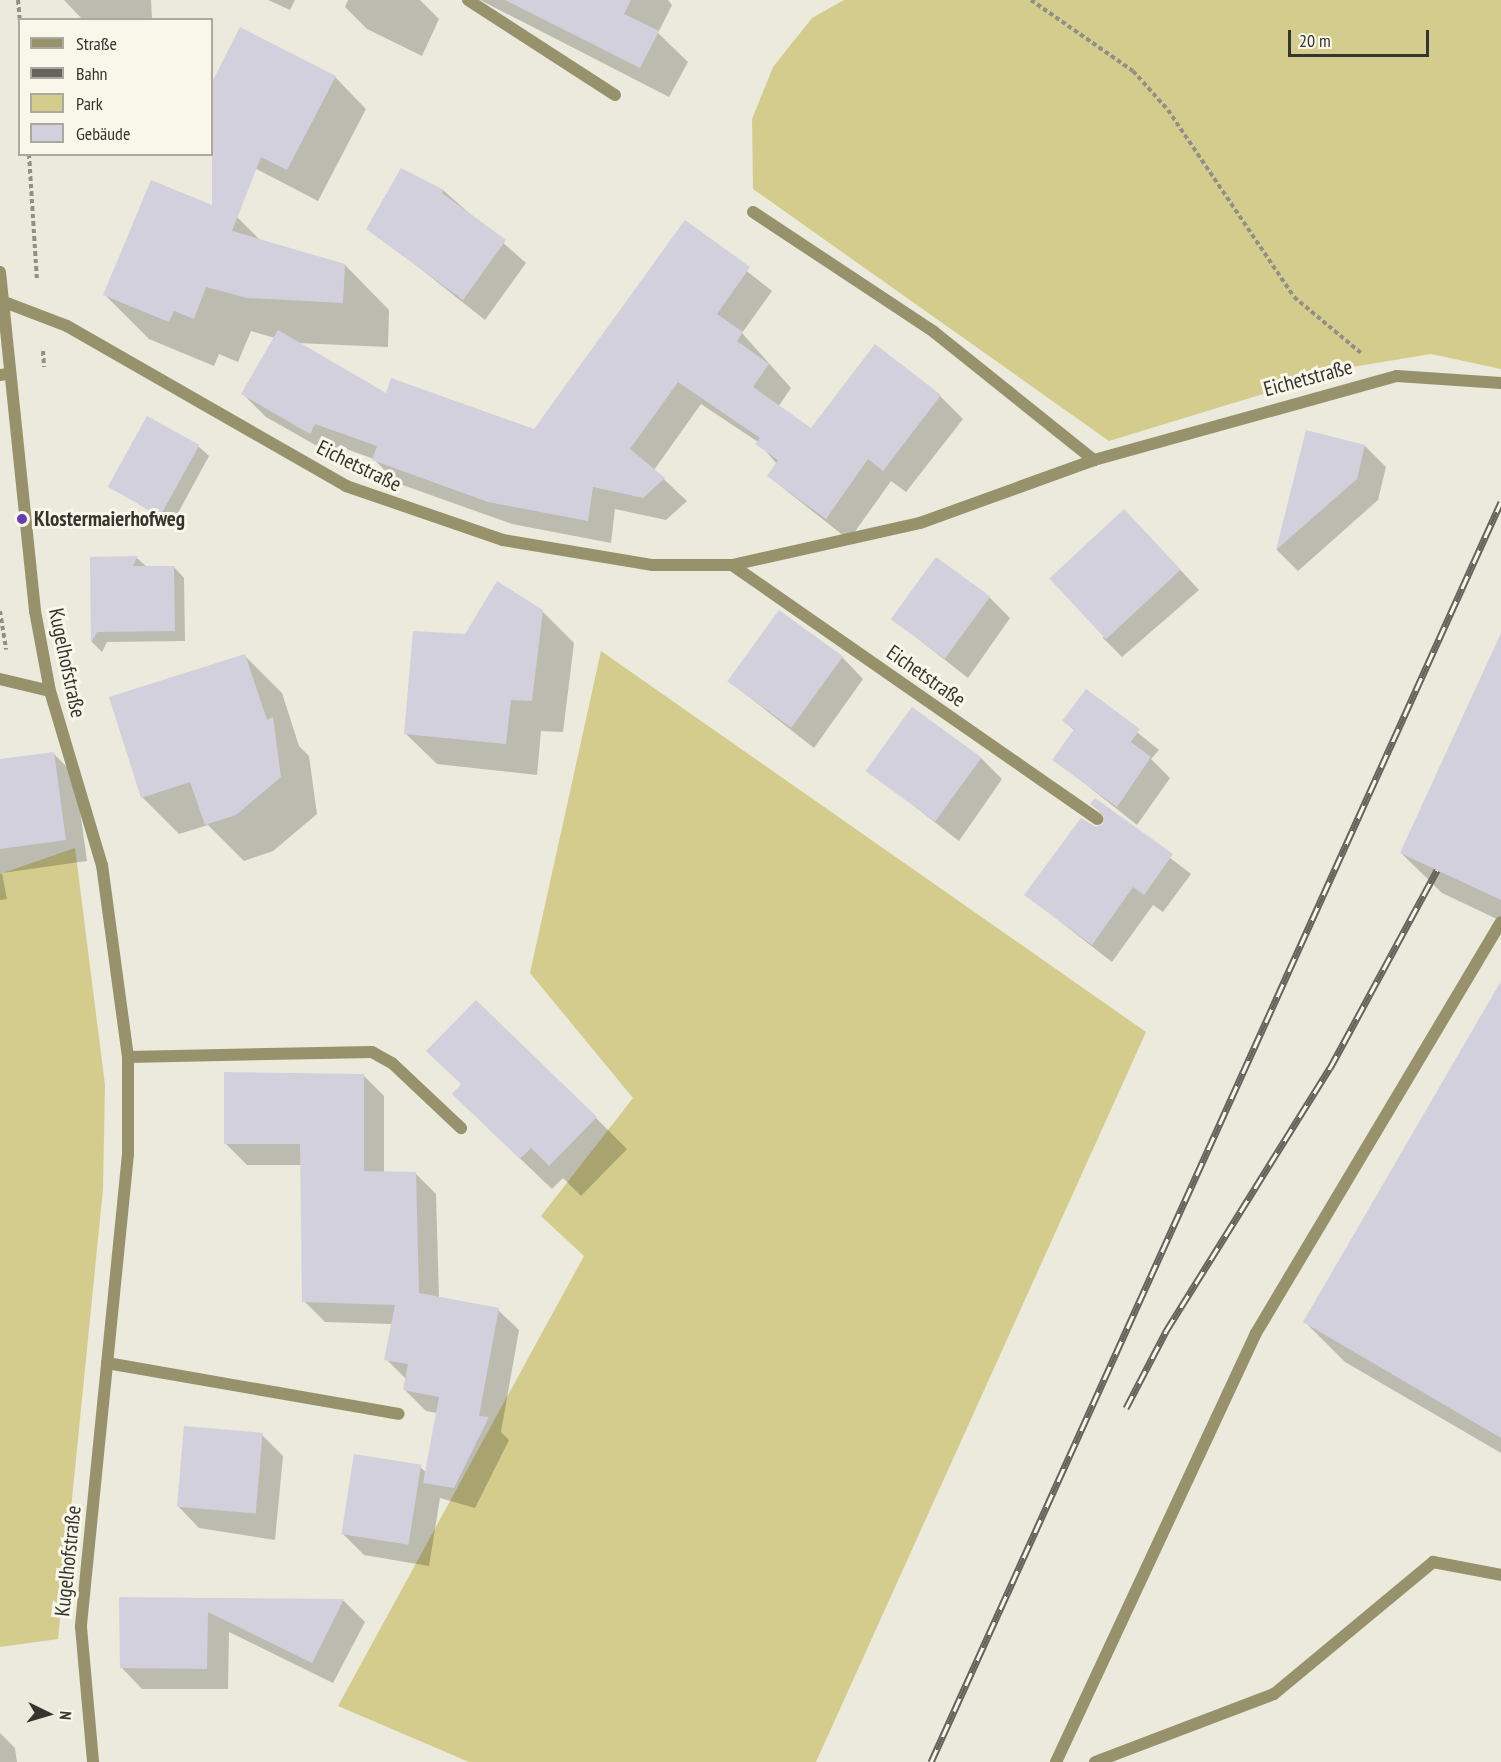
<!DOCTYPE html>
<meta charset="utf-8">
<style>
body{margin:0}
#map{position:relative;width:1501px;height:1762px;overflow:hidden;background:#ebeadc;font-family:"PT Sans Narrow",sans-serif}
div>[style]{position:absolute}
.green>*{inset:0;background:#d4cc8d}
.shadow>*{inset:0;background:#0003}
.building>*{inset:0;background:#d2d0dd;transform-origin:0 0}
.path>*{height:4px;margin-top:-2px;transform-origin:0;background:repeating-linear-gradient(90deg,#919087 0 4.5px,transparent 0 7.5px)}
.service>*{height:12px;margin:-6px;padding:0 6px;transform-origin:6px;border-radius:6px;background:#97926b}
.minor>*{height:12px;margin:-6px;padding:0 6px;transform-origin:6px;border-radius:6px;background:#97926b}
.tertiary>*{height:12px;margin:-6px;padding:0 6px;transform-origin:6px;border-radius:6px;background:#97926b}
.rail>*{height:7px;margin-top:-3.5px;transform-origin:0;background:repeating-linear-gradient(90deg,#f9f7e9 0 14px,#65645d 0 28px);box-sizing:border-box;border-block:2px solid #65645d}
.dots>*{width:16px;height:16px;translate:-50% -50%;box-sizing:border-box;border:3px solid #f9f7e9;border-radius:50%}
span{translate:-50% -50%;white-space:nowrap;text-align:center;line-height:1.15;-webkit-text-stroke:6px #f9f7e9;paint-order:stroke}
.street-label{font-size:21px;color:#35342f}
.poi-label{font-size:21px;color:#35342f;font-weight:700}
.left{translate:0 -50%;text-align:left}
.legend{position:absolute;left:18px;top:18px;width:195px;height:138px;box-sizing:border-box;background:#f9f7e9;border:2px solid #aba99f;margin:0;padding:8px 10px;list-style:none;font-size:18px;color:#35342f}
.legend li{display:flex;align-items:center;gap:12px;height:30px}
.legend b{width:30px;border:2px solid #aba99f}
.north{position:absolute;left:18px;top:1684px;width:60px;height:60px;-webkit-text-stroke:4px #f9f7e9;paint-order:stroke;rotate:95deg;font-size:16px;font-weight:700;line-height:24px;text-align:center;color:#35342f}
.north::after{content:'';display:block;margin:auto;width:21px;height:27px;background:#35342f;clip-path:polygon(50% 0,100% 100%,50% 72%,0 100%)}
.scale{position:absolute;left:1288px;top:30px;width:141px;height:27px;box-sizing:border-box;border:3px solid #35342f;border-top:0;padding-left:8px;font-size:18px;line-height:21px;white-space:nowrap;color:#35342f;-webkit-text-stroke:4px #f9f7e9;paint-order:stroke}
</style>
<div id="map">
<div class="green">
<div style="clip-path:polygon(844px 0,1501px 0,1501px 369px,1431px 354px,1352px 367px,1109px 441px,753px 189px,752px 119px,773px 67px,812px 18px)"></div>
<div style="clip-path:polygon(601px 651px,1146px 1032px,816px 1762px,469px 1762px,338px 1706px,584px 1256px,541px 1216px,633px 1098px,530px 973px)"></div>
<div style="clip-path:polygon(75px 848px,105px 1085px,103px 1189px,58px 1639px,0 1647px,0 874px)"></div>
</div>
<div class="shadow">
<div style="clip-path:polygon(64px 0,151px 0,152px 20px,83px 20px)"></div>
<div style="clip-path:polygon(268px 0,295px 0,290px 10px)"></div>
<div style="clip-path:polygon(348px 0,420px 0,439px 19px,422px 56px,367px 29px,345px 7px)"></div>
<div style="clip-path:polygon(480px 0,668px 0,672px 5px,658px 33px,688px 62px,669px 97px)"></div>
<div style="clip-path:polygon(241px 29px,335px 77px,366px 109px,318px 201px,224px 152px,212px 139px,212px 85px)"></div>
<div style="clip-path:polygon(401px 170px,444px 191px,526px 263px,485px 320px,398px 251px)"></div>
<div style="clip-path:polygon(237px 217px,261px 241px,345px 265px,389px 310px,388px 347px,297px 343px,387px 395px,534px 431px,686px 223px,772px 291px,742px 333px,791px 388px,778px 407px,811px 430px,940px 396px,963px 419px,906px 492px,891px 481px,849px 540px,768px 476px,777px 464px,758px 442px,701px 404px,654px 470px,687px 501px,666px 520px,615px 509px,611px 543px,512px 524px,397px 483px,374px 459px,338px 446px,333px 455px,266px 417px,243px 394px,275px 338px,251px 331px,238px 362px,219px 354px,214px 366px,149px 339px,105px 295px)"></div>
<div style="clip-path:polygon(1307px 432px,1365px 446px,1386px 467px,1378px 500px,1298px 571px,1277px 550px)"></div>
<div style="clip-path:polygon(198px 446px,209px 456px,172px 524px,109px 486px)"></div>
<div style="clip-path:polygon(1143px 530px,1199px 590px,1122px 657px,1103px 638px)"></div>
<div style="clip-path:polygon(137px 558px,147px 567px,174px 567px,184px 578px,185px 641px,107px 642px,102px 652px,92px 642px,92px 559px)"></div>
<div style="clip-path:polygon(989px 597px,1010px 618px,968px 678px,893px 619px)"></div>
<div style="clip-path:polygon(542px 611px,574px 643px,563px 732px,541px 731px,537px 775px,437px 764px,405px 733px,465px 635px)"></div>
<div style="clip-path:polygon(1501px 636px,1501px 921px,1442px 893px,1401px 853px)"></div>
<div style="clip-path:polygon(245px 656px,282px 693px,299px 746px,309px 756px,317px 814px,273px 851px,244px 861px,208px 825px,179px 834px,142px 797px)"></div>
<div style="clip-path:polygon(842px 657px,863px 679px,814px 748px,730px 682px)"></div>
<div style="clip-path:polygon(1086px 691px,1159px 750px,1151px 759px,1170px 778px,1137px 825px,1054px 759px,1075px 731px,1064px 721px)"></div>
<div style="clip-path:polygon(53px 753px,75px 775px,87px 861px,2px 873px,7px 899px,0 900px,0 761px)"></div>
<div style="clip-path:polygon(981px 758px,1002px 779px,959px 841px,869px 771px)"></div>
<div style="clip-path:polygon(1095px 800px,1191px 874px,1163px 912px,1153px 905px,1112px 962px,1026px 895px,1105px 825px,1105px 817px,1092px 804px)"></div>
<div style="clip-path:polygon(1501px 984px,1501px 1453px,1345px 1362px,1305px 1322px)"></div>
<div style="clip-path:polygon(363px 1075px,384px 1096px,384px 1173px,415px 1173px,436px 1194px,439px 1298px,498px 1310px,519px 1330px,501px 1432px,509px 1440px,475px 1508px,440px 1498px,429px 1566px,364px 1555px,343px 1534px,420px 1467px,427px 1473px,437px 1413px,426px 1411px,405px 1390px,406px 1379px,386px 1359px,393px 1324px,325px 1322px,304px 1301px,302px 1165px,247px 1165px,226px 1144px)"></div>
<div style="clip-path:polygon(463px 1085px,596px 1118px,627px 1149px,581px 1196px,563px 1178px,552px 1189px,485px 1125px)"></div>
<div style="clip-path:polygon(262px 1435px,283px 1456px,275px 1540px,199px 1528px,178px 1506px)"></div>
<div style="clip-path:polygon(121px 1598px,344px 1601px,365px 1622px,333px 1683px,229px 1632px,228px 1689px,142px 1689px,121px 1667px)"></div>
<div style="clip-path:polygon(0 1733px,15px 1748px,17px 1762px,0 1762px)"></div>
</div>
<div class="building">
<div style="clip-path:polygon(505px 0,631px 0,624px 14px,659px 31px,640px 68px)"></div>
<div style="clip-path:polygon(240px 27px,336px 76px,287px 170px,261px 157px,232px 231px,345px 264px,343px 303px,247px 298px,206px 287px,194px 319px,174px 311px,169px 322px,103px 295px,151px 180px,212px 205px,212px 82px)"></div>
<div style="clip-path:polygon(401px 168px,444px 190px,442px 193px,506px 240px,463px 300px,366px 229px)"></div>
<div style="clip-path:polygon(685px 220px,750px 267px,717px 314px,743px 332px,737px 341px,769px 364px,753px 387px,811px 428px,875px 344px,941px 395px,883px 471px,868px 459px,826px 519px,767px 476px,778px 460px,755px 444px,760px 438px,678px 382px,630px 449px,665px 478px,643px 498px,593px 487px,588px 521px,488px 502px,372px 460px,377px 446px,315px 424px,310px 434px,241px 394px,278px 330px,386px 393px,391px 378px,534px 429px)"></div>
<div style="left:147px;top:416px;width:60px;height:81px;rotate:29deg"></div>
<div style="clip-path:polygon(1306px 430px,1365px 445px,1357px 479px,1276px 550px)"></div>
<div style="left:1124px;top:509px;width:83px;height:102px;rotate:47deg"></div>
<div style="clip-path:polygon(138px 556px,133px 566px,174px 566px,175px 631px,97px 632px,91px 643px,90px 557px)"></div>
<div style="left:936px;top:557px;width:67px;height:77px;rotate:36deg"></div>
<div style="clip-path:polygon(497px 581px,543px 610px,532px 701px,511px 700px,506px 744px,404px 734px,413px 631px,465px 634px)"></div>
<div style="left:779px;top:610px;width:79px;height:88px;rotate:36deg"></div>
<div style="clip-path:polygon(1501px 633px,1501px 900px,1400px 853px)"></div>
<div style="clip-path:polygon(245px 654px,267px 720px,273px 717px,281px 777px,236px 815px,205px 825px,190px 782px,141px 798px,109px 697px)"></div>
<div style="clip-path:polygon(1086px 689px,1140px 729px,1131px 742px,1151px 757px,1117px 807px,1052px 760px,1074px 729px,1062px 721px)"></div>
<div style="left:912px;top:707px;width:86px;height:79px;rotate:36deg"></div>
<div style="clip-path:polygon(54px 752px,66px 840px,0 849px,0 759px)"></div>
<div style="clip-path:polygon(1095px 798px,1173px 854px,1144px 895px,1133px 887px,1092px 945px,1024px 895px,1081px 818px,1096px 827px,1103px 824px,1104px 815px,1090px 804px)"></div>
<div style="clip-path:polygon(1501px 981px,1501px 1438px,1303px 1322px)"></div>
<div style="clip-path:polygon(476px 1000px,597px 1117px,549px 1166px,531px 1148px,520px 1159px,452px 1094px,461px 1084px,426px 1051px)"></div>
<div style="clip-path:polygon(224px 1072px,364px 1074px,364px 1171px,416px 1172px,419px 1293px,499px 1308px,479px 1416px,489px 1417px,454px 1488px,423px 1483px,439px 1397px,403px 1390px,408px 1364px,384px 1360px,395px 1305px,302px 1302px,300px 1144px,224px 1144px)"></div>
<div style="left:184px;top:1426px;width:79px;height:81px;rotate:5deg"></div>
<div style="left:354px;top:1454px;width:68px;height:81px;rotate:9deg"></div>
<div style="clip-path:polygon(119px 1597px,208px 1598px,344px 1599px,312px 1663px,208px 1612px,207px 1669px,120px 1668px)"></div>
</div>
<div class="path">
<div style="left:18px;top:0;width:24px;rotate:85deg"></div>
<div style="left:1031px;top:0;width:124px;rotate:34.8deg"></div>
<div style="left:1133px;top:71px;width:52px;rotate:48.1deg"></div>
<div style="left:1168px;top:110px;width:225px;rotate:56deg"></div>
<div style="left:1294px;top:297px;width:87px;rotate:39.9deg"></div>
<div style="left:29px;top:154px;width:126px;rotate:86.4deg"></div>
<div style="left:43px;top:351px;width:16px;rotate:86deg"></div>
<div style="left:0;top:611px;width:39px;rotate:81deg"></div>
</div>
<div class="service">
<div style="left:468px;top:0;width:175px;rotate:32.9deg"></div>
<div style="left:0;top:679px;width:51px;rotate:13.5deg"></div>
<div style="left:128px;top:1057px;width:244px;rotate:-1.2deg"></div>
<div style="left:372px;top:1052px;width:23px;rotate:29deg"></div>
<div style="left:392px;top:1063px;width:95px;rotate:43.3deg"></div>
<div style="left:107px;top:1363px;width:296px;rotate:9.9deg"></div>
<div style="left:1056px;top:1762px;width:473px;rotate:-65deg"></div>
<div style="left:1256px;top:1333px;width:478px;rotate:-59.2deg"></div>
<div style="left:1095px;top:1762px;width:191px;rotate:-20.8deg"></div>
<div style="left:1274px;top:1694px;width:207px;rotate:-39.7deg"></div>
<div style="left:1433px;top:1562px;width:69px;rotate:10.8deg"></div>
</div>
<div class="minor">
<div style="left:753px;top:212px;width:217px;rotate:33.5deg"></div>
<div style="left:934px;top:332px;width:205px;rotate:38.7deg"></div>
<div style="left:2px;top:301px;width:70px;rotate:21deg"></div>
<div style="left:67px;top:326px;width:322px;rotate:29.8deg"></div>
<div style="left:346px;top:486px;width:166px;rotate:19deg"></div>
<div style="left:503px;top:540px;width:152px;rotate:9.5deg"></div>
<div style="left:653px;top:565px;width:79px"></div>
<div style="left:732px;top:565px;width:193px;rotate:-12.6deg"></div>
<div style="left:920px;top:523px;width:185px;rotate:-19.9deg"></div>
<div style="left:1094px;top:460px;width:314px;rotate:-15.5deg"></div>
<div style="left:1397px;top:376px;width:104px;rotate:3.9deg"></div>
<div style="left:0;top:375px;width:6px;rotate:-9deg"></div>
<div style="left:732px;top:565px;width:445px;rotate:34.8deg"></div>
</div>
<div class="tertiary">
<div style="left:0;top:272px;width:341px;rotate:84.1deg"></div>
<div style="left:35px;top:611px;width:81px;rotate:79.4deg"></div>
<div style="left:50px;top:691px;width:182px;rotate:73.4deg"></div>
<div style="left:102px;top:865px;width:194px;rotate:82.3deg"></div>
<div style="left:128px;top:1057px;width:97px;rotate:90deg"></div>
<div style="left:128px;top:1154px;width:475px;rotate:95.7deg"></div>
<div style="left:81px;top:1627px;width:136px;rotate:84.9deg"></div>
</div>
<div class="rail">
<div style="left:1126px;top:1408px;width:87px;rotate:-62.5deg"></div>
<div style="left:1166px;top:1331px;width:310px;rotate:-58.1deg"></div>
<div style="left:1330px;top:1068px;width:225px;rotate:-61.6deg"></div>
<div style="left:931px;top:1762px;width:1383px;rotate:-65.66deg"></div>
</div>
<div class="dots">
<div style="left:22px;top:519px;background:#653db5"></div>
</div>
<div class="street-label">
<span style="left:1308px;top:378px;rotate:-15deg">Eichetstraße</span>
<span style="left:359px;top:466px;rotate:26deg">Eichetstraße</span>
<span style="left:67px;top:663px;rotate:78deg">Kugelhofstraße</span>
<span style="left:926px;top:676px;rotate:35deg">Eichetstraße</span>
<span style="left:68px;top:1561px;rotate:-84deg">Kugelhofstraße</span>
</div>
<div class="poi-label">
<span class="left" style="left:34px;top:519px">Klostermaierhofweg</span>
</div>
<ul class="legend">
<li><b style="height:8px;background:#97926b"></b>Straße</li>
<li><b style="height:8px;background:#65645d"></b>Bahn</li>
<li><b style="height:16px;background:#d4cc8d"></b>Park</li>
<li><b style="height:16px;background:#d2d0dd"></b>Gebäude</li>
</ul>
<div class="north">N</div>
<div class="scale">20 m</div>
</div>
